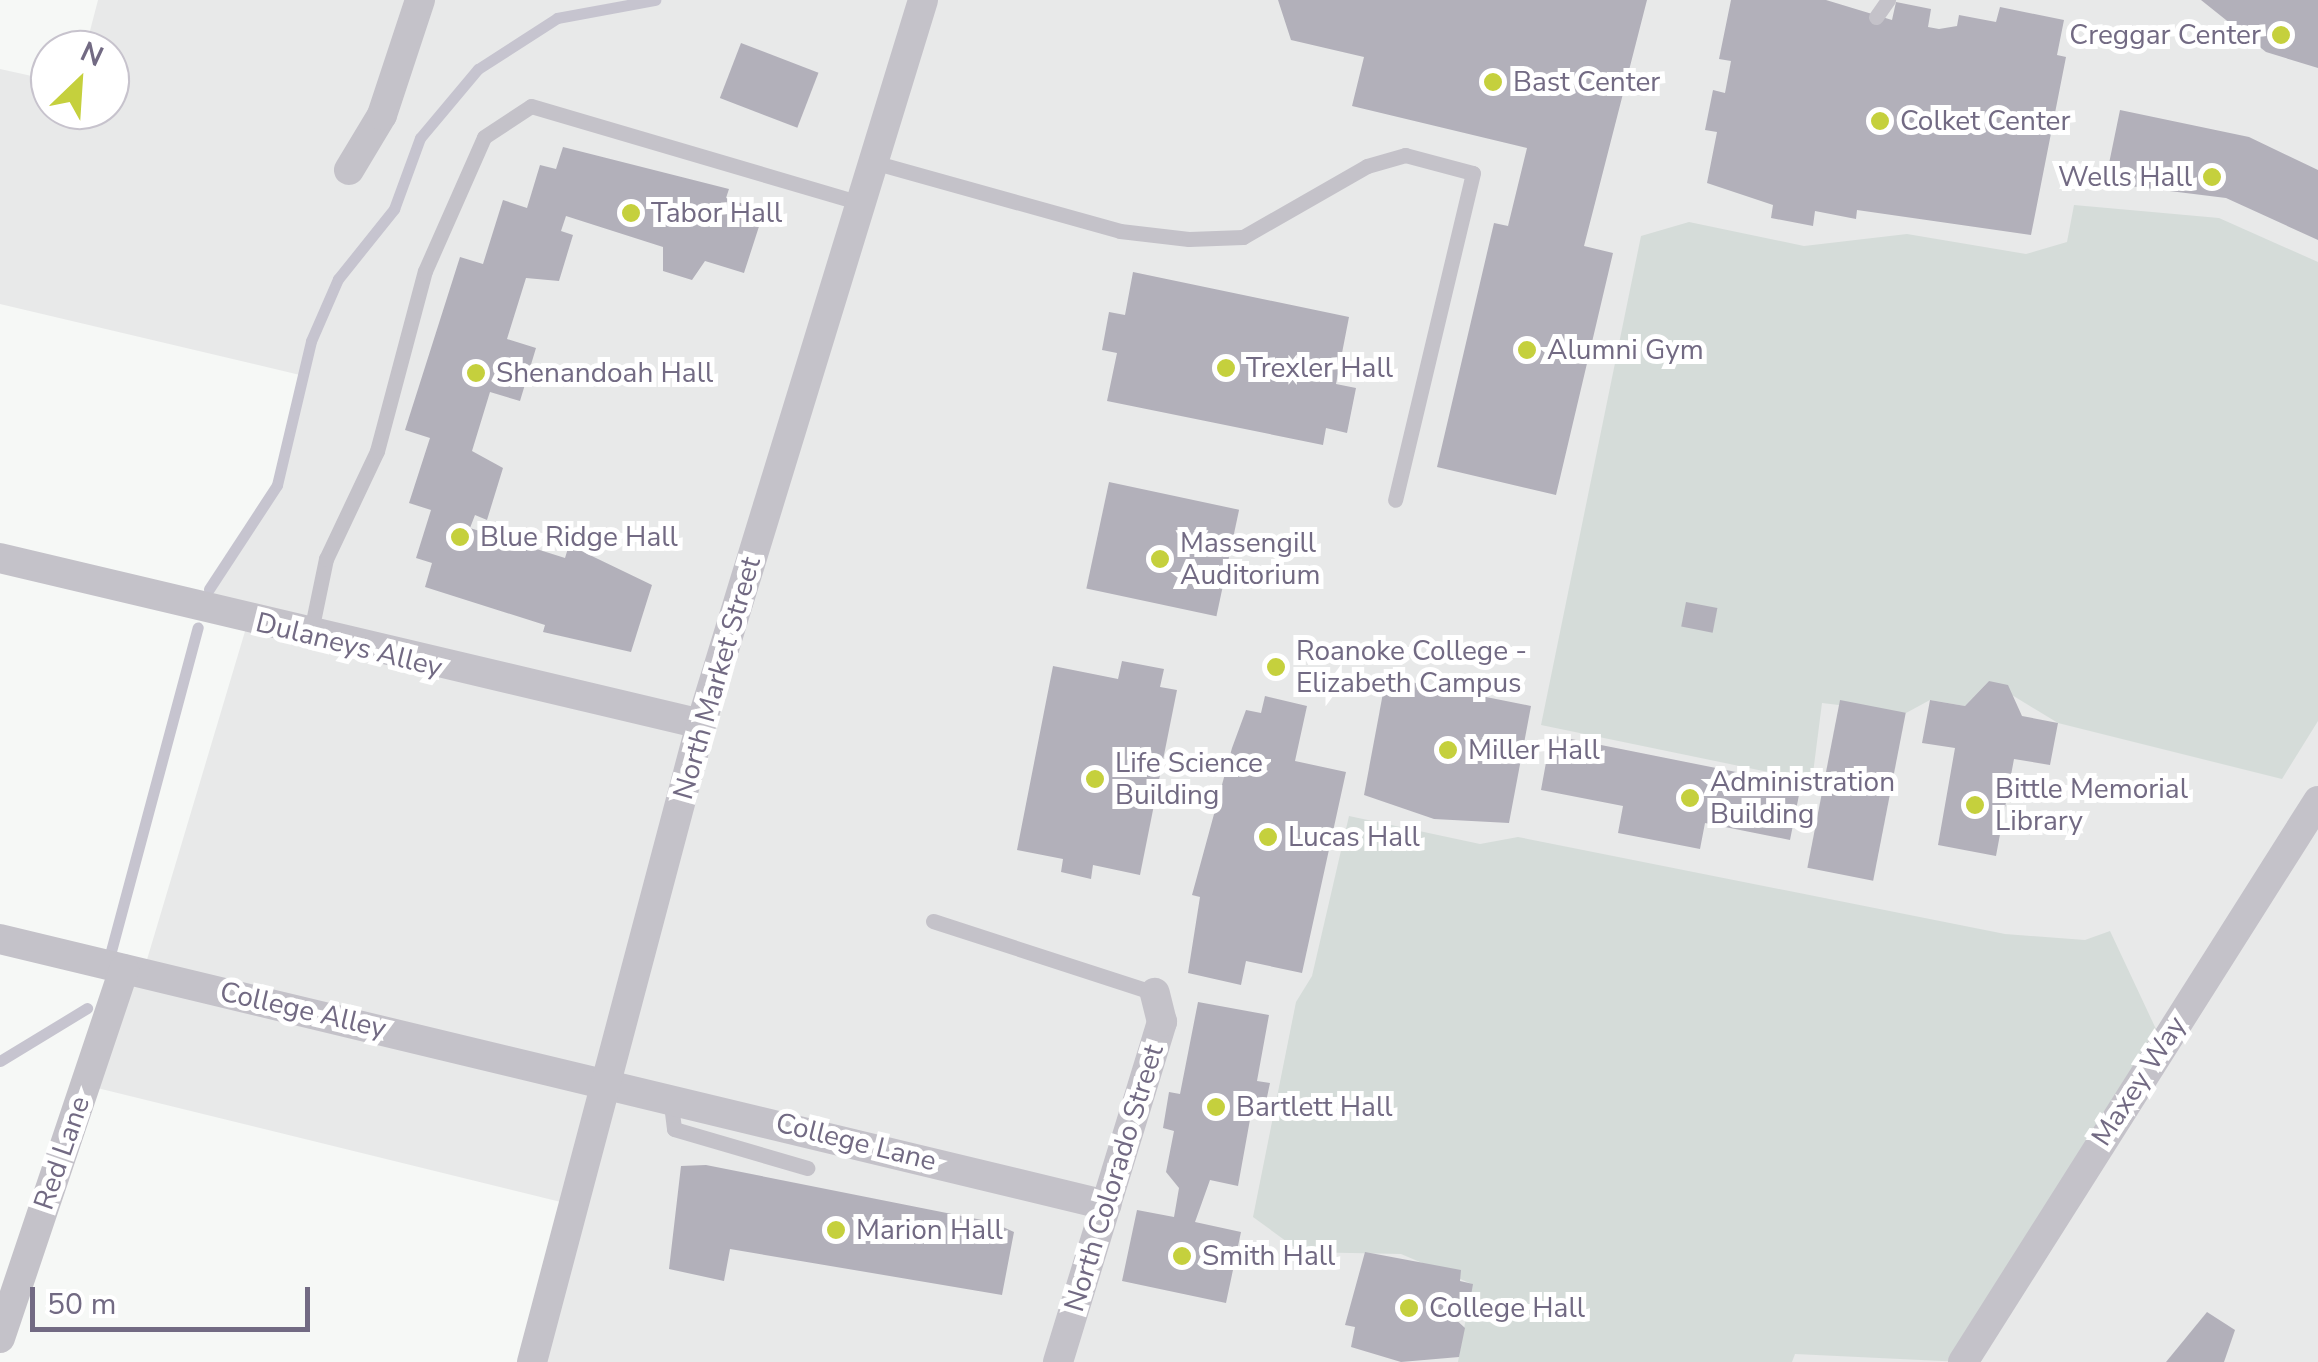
<!DOCTYPE html>
<html>
<head>
<meta charset="utf-8">
<style>
	body { margin:0 }
	#map { position:relative; width:2318px; height:1362px; overflow:hidden; background:#f6f8f6; font-family:"Nunito Sans",sans-serif }
	div>[style] { position:absolute }
	.built>* { inset:0; background:#e8e9e9 }
	.green>* { inset:0; background:#d5dcd9 }
	.stream>* { height:11px; margin:-5.5px; padding:0 5.5px; transform-origin:5.5px; border-radius:5.5px; background:#c6c4cf }
	.building>* { inset:0; background:#b2b0ba; transform-origin:0 0 }
	.service>* { height:15px; margin:-7.5px; padding:0 7.5px; transform-origin:7.5px; border-radius:7.5px; background:#c4c2c9 }
	.minor>* { height:30px; margin:-15px; padding:0 15px; transform-origin:15px; border-radius:15px; background:#c4c2c9 }
	.dots>* { width:28px; height:28px; translate:-50% -50%; box-sizing:border-box; border:5px solid #fff; border-radius:50% }
	span { translate:-50% -50%; white-space:nowrap; text-align:center; line-height:1.15; -webkit-text-stroke:10px #fff; paint-order:stroke }
	.poi-label { font-size:28px; color:#726a83 }
	.right { translate:-100% -50%; text-align:right }
	.left { translate:0 -50%; text-align:left }
	.street-label { font-size:28px; color:#726a83 }
	.north { position:absolute; left:30px; top:30px; width:100px; height:100px; box-sizing:border-box; background:#fff; border:2px solid #c7c3cd; border-radius:50%; rotate:25deg; font-size:28px; font-weight:700; line-height:40px; text-align:center; color:#726a83 }
	.north::after { content:''; display:block; margin:auto; width:35px; height:45px; background:#c5d03d; clip-path:polygon(50% 0,100% 100%,50% 72%,0 100%) }
	.scale { position:absolute; left:30px; top:1287px; width:280px; height:45px; box-sizing:border-box; border:5px solid #726a83; border-top:0; padding-left:12px; font-size:30px; line-height:35px; white-space:nowrap; color:#726a83; -webkit-text-stroke:8px #fff; paint-order:stroke }
</style>
</head>
<body>
<div id="map">
	<div class="built">
		<i style="clip-path:polygon(98px 0,2318px 0,2318px 1362px,532px 1362px,573px 1205px,85px 1085px,124px 969px,143px 973px,246px 628px,199px 608px,277px 485px,300px 375px,0 304px,0 69px,50px 80px,50px 110px,110px 110px,110px 50px,85px 50px)"></i>
	</div>
	<div class="green">
		<i style="clip-path:polygon(2074px 205px,2219px 218px,2318px 262px,2318px 721px,2282px 779px,2058px 723px,1989px 681px,1965px 706px,1930px 700px,1906px 713px,1822px 703px,1812px 781px,1541px 725px,1641px 236px,1689px 222px,1804px 246px,1907px 234px,2026px 254px,2067px 242px)"></i>
		<i style="clip-path:polygon(1349px 816px,1480px 844px,1518px 837px,2005px 934px,2085px 940px,2110px 931px,2163px 1044px,1963px 1362px,1795px 1354px,1792px 1362px,1458px 1362px,1472px 1284px,1401px 1254px,1301px 1252px,1253px 1217px,1296px 1002px,1312px 976px)"></i>
	</div>
	<div class="stream">
		<i style="left:209px;top:589px;width:124px;rotate:-56.8deg"></i>
		<i style="left:277px;top:485px;width:148px;rotate:-76.7deg"></i>
		<i style="left:311px;top:341px;width:68px;rotate:-66.5deg"></i>
		<i style="left:338px;top:279px;width:90px;rotate:-51.3deg"></i>
		<i style="left:394px;top:209px;width:76px;rotate:-69.9deg"></i>
		<i style="left:420px;top:138px;width:90px;rotate:-50deg"></i>
		<i style="left:478px;top:69px;width:94px;rotate:-32.8deg"></i>
		<i style="left:557px;top:18px;width:100px;rotate:-10.4deg"></i>
		<i style="left:111px;top:951px;width:335px;rotate:-75deg"></i>
		<i style="left:0;top:1061px;width:102px;rotate:-31.3deg"></i>
	</div>
	<div class="building">
		<i style="clip-path:polygon(1278px 0,1647px 0,1584px 246px,1613px 253px,1556px 495px,1437px 467px,1494px 223px,1508px 226px,1527px 148px,1352px 106px,1364px 57px,1291px 40px)"></i>
		<i style="clip-path:polygon(1731px 0,1826px 0,1892px 20px,1896px 2px,1931px 9px,1928px 27px,1939px 29px,1957px 26px,1959px 15px,1996px 22px,2000px 7px,2064px 20px,2057px 55px,2066px 57px,2031px 235px,1857px 210px,1856px 219px,1815px 211px,1813px 226px,1771px 218px,1773px 205px,1707px 183px,1717px 132px,1705px 130px,1713px 90px,1725px 93px,1731px 61px,1719px 59px)"></i>
		<i style="clip-path:polygon(2201px 0,2318px 0,2318px 68px,2266px 52px)"></i>
		<i style="left:741px;top:43px;width:83px;height:59px;rotate:21deg"></i>
		<i style="clip-path:polygon(2120px 110px,2249px 137px,2318px 170px,2318px 240px,2226px 198px,2105px 183px)"></i>
		<i style="clip-path:polygon(563px 147px,729px 189px,726px 198px,764px 211px,744px 273px,705px 261px,692px 280px,663px 271px,663px 247px,566px 216px,561px 231px,573px 235px,559px 281px,526px 278px,507px 339px,536px 348px,520px 401px,490px 392px,472px 451px,503px 468px,487px 520px,475px 515px,470px 528px,565px 558px,569px 545px,652px 585px,631px 652px,543px 632px,545px 625px,425px 587px,432px 563px,416px 558px,431px 510px,409px 503px,430px 438px,405px 430px,460px 257px,483px 264px,503px 200px,527px 208px,540px 165px,556px 169px)"></i>
		<i style="clip-path:polygon(1133px 272px,1349px 317px,1336px 384px,1356px 388px,1347px 433px,1326px 428px,1323px 445px,1107px 401px,1117px 353px,1102px 350px,1109px 312px,1125px 315px)"></i>
		<i style="left:1109px;top:482px;width:133px;height:109px;rotate:12deg"></i>
		<i style="left:1686px;top:602px;width:32px;height:25px;rotate:11deg"></i>
		<i style="clip-path:polygon(1122px 661px,1164px 669px,1160px 687px,1177px 690px,1140px 875px,1093px 865px,1091px 879px,1061px 872px,1063px 859px,1017px 850px,1053px 666px,1118px 679px)"></i>
		<i style="clip-path:polygon(1386px 677px,1531px 706px,1509px 823px,1434px 819px,1364px 795px)"></i>
		<i style="clip-path:polygon(1989px 681px,2008px 685px,2022px 716px,2058px 723px,2050px 765px,2014px 759px,1996px 856px,1938px 845px,1955px 748px,1922px 743px,1930px 700px,1965px 706px)"></i>
		<i style="clip-path:polygon(1265px 696px,1307px 706px,1295px 761px,1346px 772px,1302px 973px,1246px 961px,1241px 985px,1188px 973px,1200px 897px,1192px 895px,1232px 748px,1246px 710px,1261px 713px)"></i>
		<i style="left:1840px;top:700px;width:67px;height:171px;rotate:11deg"></i>
		<i style="clip-path:polygon(1551px 735px,1801px 785px,1790px 840px,1705px 823px,1700px 849px,1618px 833px,1623px 806px,1541px 790px)"></i>
		<i style="clip-path:polygon(1198px 1002px,1269px 1015px,1257px 1081px,1270px 1083px,1263px 1116px,1251px 1114px,1238px 1186px,1210px 1180px,1195px 1222px,1241px 1232px,1226px 1303px,1122px 1281px,1137px 1210px,1174px 1217px,1179px 1188px,1166px 1172px,1174px 1131px,1163px 1128px,1169px 1092px,1180px 1094px)"></i>
		<i style="clip-path:polygon(706px 1165px,992px 1222px,1014px 1232px,1002px 1295px,730px 1249px,724px 1281px,669px 1269px,681px 1166px)"></i>
		<i style="clip-path:polygon(1365px 1252px,1461px 1270px,1460px 1281px,1473px 1284px,1468px 1313px,1453px 1317px,1465px 1328px,1459px 1357px,1401px 1362px,1351px 1347px,1355px 1327px,1345px 1325px)"></i>
		<i style="clip-path:polygon(2207px 1312px,2235px 1330px,2224px 1362px,2166px 1362px)"></i>
	</div>
	<div class="service">
		<i style="left:1876px;top:17px;width:21px;rotate:-55deg"></i>
		<i style="left:873px;top:162px;width:256px;rotate:15.6deg"></i>
		<i style="left:1120px;top:231px;width:69px;rotate:6.6deg"></i>
		<i style="left:1189px;top:239px;width:54px;rotate:-2.1deg"></i>
		<i style="left:1243px;top:237px;width:143px;rotate:-29.8deg"></i>
		<i style="left:1367px;top:166px;width:40px;rotate:-16deg"></i>
		<i style="left:1405px;top:155px;width:70px;rotate:14.8deg"></i>
		<i style="left:1473px;top:173px;width:336px;rotate:103.4deg"></i>
		<i style="left:310px;top:636px;width:79px;rotate:-78.3deg"></i>
		<i style="left:326px;top:559px;width:119px;rotate:-64.7deg"></i>
		<i style="left:377px;top:451px;width:186px;rotate:-75.1deg"></i>
		<i style="left:425px;top:271px;width:146px;rotate:-66.2deg"></i>
		<i style="left:484px;top:137px;width:56px;rotate:-33.4deg"></i>
		<i style="left:531px;top:106px;width:344px;rotate:16.4deg"></i>
		<i style="left:933px;top:921px;width:233px;rotate:18deg"></i>
		<i style="left:670px;top:1096px;width:33px;rotate:83deg"></i>
		<i style="left:674px;top:1129px;width:139px;rotate:16.3deg"></i>
	</div>
	<div class="minor">
		<i style="left:349px;top:170px;width:64px;rotate:-59deg"></i>
		<i style="left:382px;top:115px;width:121px;rotate:-71.7deg"></i>
		<i style="left:0;top:558px;width:720px;rotate:13.32deg"></i>
		<i style="left:0;top:939px;width:1138px;rotate:13.52deg"></i>
		<i style="left:0;top:1338px;width:389px;rotate:-71.4deg"></i>
		<i style="left:532px;top:1362px;width:660px;rotate:-75.16deg"></i>
		<i style="left:701px;top:724px;width:757px;rotate:-72.95deg"></i>
		<i style="left:1058px;top:1362px;width:356px;rotate:-73deg"></i>
		<i style="left:1162px;top:1022px;width:30px;rotate:-104deg"></i>
		<i style="left:1963px;top:1362px;width:664px;rotate:-57.67deg"></i>
	</div>
	<div class="dots">
		<i style="left:2281px;top:35px;background:#c5d03d"></i>
		<i style="left:1493px;top:82px;background:#c5d03d"></i>
		<i style="left:1880px;top:121px;background:#c5d03d"></i>
		<i style="left:2212px;top:177px;background:#c5d03d"></i>
		<i style="left:631px;top:213px;background:#c5d03d"></i>
		<i style="left:1527px;top:350px;background:#c5d03d"></i>
		<i style="left:1226px;top:368px;background:#c5d03d"></i>
		<i style="left:476px;top:373px;background:#c5d03d"></i>
		<i style="left:460px;top:537px;background:#c5d03d"></i>
		<i style="left:1160px;top:559px;background:#c5d03d"></i>
		<i style="left:1276px;top:667px;background:#c5d03d"></i>
		<i style="left:1448px;top:750px;background:#c5d03d"></i>
		<i style="left:1095px;top:779px;background:#c5d03d"></i>
		<i style="left:1690px;top:798px;background:#c5d03d"></i>
		<i style="left:1975px;top:805px;background:#c5d03d"></i>
		<i style="left:1268px;top:837px;background:#c5d03d"></i>
		<i style="left:1216px;top:1107px;background:#c5d03d"></i>
		<i style="left:836px;top:1230px;background:#c5d03d"></i>
		<i style="left:1182px;top:1256px;background:#c5d03d"></i>
		<i style="left:1409px;top:1308px;background:#c5d03d"></i>
	</div>
	<div class="poi-label">
		<span class="right" style="left:2261px;top:35px">Creggar Center</span>
		<span class="left" style="left:1513px;top:82px">Bast Center</span>
		<span class="left" style="left:1900px;top:121px">Colket Center</span>
		<span class="right" style="left:2192px;top:177px">Wells Hall</span>
		<span class="left" style="left:651px;top:213px">Tabor Hall</span>
		<span class="left" style="left:1547px;top:350px">Alumni Gym</span>
		<span class="left" style="left:1246px;top:368px">Trexler Hall</span>
		<span class="left" style="left:496px;top:373px">Shenandoah Hall</span>
		<span class="left" style="left:480px;top:537px">Blue Ridge Hall</span>
		<span class="left" style="left:1180px;top:559px">Massengill<br>Auditorium</span>
		<span class="left" style="left:1296px;top:667px">Roanoke College -<br>Elizabeth Campus</span>
		<span class="left" style="left:1468px;top:750px">Miller Hall</span>
		<span class="left" style="left:1115px;top:779px">Life Science<br>Building</span>
		<span class="left" style="left:1710px;top:798px">Administration<br>Building</span>
		<span class="left" style="left:1995px;top:805px">Bittle Memorial<br>Library</span>
		<span class="left" style="left:1288px;top:837px">Lucas Hall</span>
		<span class="left" style="left:1236px;top:1107px">Bartlett Hall</span>
		<span class="left" style="left:856px;top:1230px">Marion Hall</span>
		<span class="left" style="left:1202px;top:1256px">Smith Hall</span>
		<span class="left" style="left:1429px;top:1308px">College Hall</span>
	</div>
	<div class="street-label">
		<span style="left:349px;top:645px;rotate:14deg">Dulaneys Alley</span>
		<span style="left:717px;top:678px;rotate:-74deg">North Market Street</span>
		<span style="left:303px;top:1010px;rotate:13deg">College Alley</span>
		<span style="left:2139px;top:1081px;rotate:-57deg">Maxey Way</span>
		<span style="left:856px;top:1142px;rotate:14deg">College Lane</span>
		<span style="left:62px;top:1153px;rotate:-71deg">Red Lane</span>
		<span style="left:1114px;top:1178px;rotate:-73deg">North Colorado Street</span>
	</div>
	<div class="north">N</div>
	<div class="scale">50 m</div>
</div>
</body>
</html>
